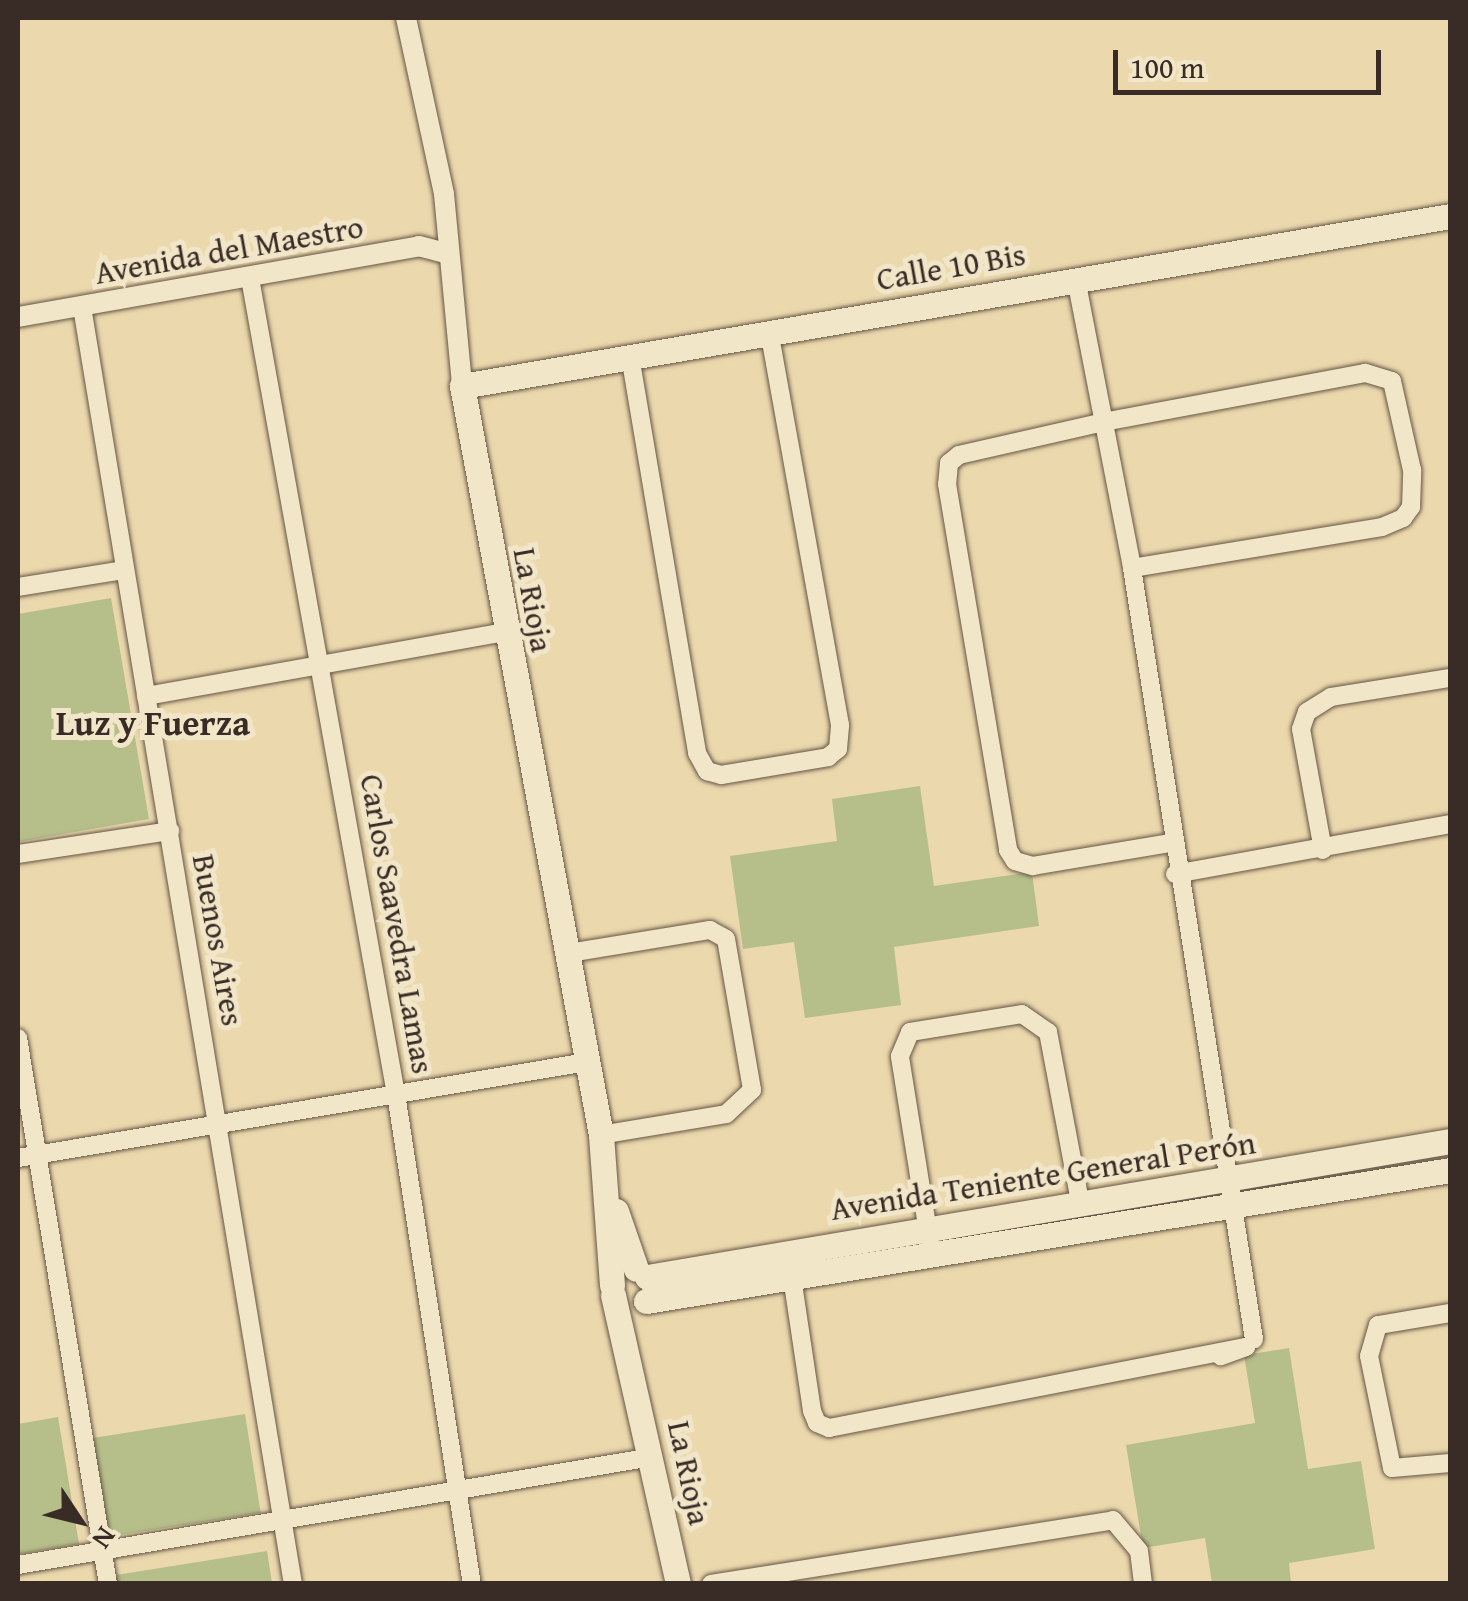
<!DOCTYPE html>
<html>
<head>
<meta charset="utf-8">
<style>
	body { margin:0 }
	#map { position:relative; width:1468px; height:1601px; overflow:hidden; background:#ebd8ac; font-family:"Gentium Book Plus",serif }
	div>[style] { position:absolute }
	.green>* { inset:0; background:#b6bf8a; transform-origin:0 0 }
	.roads { filter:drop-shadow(0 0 2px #665647) drop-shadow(0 0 2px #665647) }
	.minor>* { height:18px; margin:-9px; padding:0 9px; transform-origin:9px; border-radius:9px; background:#f2e6c9 }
	.tertiary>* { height:20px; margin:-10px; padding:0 10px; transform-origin:10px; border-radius:10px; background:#f2e6c9 }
	.secondary>* { height:25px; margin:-12.5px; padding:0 12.5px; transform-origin:12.5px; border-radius:12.5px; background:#f2e6c9 }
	span { translate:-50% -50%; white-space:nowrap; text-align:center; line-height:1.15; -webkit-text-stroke:10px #f2e6c9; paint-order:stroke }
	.street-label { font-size:32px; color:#392b25 }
	.neighbourhood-label { font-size:35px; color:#392b25; font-weight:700 }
	.frame { position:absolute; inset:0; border:20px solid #392b25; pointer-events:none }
	.north { position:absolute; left:30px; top:1471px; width:100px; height:100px; -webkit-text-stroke:8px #f2e6c9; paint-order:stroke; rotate:125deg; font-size:28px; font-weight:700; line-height:40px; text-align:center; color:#392b25 }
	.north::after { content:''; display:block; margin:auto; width:35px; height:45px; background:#392b25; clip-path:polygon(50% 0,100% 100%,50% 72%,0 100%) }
	.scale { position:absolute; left:1113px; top:50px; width:268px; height:45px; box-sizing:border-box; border:5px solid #392b25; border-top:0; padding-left:12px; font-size:30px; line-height:35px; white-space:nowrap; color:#392b25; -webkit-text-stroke:8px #f2e6c9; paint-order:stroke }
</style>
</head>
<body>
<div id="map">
	<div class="green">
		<i style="clip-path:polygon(111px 598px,149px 819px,18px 842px,18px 614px)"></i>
		<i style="clip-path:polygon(920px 786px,934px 886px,1032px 872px,1039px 926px,894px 947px,901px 1005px,805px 1018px,794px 942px,743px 949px,730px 856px,837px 841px,832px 799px)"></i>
		<i style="clip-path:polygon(1289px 1348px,1308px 1469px,1361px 1461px,1375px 1549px,1289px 1563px,1291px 1583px,1212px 1583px,1205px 1538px,1143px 1548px,1126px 1445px,1255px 1423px,1244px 1355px)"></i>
		<i style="left:245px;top:1414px;width:100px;height:154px;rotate:81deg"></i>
		<i style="clip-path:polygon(58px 1417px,79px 1544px,18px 1554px,18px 1424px)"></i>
		<i style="clip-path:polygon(267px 1551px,272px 1583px,117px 1583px,116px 1575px)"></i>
	</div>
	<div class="roads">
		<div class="minor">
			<i style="left:250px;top:278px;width:829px;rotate:79.86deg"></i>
			<i style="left:396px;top:1094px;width:496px;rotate:81.2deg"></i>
			<i style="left:1076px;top:279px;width:294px;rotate:79deg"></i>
			<i style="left:1132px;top:568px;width:781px;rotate:81.01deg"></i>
			<i style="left:82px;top:307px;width:1294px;rotate:80.62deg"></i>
			<i style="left:630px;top:356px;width:403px;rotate:80.4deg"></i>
			<i style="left:697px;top:753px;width:21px;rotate:61deg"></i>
			<i style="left:707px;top:771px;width:15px;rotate:16deg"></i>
			<i style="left:721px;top:775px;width:109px;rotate:-9.5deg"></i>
			<i style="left:828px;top:757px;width:13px;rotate:-39deg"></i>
			<i style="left:838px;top:749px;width:24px;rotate:-85deg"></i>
			<i style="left:840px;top:725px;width:399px;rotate:-100.2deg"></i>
			<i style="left:1132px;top:568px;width:253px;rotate:-9.3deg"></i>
			<i style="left:1382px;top:527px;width:23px;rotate:-23deg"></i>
			<i style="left:1403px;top:518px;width:14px;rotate:-54deg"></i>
			<i style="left:1411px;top:507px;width:37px;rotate:-88deg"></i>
			<i style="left:1412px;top:470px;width:91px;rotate:-102.7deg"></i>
			<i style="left:1392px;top:381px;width:28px;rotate:-163deg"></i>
			<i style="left:1365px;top:373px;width:266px;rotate:169.4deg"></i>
			<i style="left:1104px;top:422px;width:149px;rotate:167.2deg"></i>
			<i style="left:959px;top:455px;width:13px;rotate:141deg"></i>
			<i style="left:949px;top:463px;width:21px;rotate:95deg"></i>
			<i style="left:947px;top:484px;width:371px;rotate:80.5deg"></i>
			<i style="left:1008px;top:850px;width:13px;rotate:58deg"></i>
			<i style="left:1015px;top:861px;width:19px;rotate:16deg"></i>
			<i style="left:1033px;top:866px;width:140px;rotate:-9.5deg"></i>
			<i style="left:18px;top:587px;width:107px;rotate:-9.1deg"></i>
			<i style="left:146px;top:696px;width:365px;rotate:-10.1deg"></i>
			<i style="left:1323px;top:850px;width:123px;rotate:-100.3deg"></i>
			<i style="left:1301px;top:729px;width:18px;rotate:-71deg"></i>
			<i style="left:1307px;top:712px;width:28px;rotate:-32deg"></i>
			<i style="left:1331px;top:697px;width:121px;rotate:-9.1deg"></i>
			<i style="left:18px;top:854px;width:154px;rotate:-8.6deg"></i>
			<i style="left:1175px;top:874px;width:280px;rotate:-10.3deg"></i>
			<i style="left:569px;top:953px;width:143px;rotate:-9.3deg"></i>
			<i style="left:710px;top:930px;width:18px;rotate:29deg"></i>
			<i style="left:726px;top:939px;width:153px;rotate:80.2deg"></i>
			<i style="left:752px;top:1090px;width:35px;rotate:137deg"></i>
			<i style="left:726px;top:1114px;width:127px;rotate:170.5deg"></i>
			<i style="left:18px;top:1038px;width:553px;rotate:80.64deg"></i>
			<i style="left:18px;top:1158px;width:577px;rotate:-9.58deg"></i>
			<i style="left:929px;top:1238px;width:184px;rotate:-99.1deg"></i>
			<i style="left:900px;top:1056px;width:26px;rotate:-67deg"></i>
			<i style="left:910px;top:1032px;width:113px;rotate:-9.1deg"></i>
			<i style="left:1022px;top:1014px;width:32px;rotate:35deg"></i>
			<i style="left:1048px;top:1032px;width:172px;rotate:79.3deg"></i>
			<i style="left:792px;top:1277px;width:135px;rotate:81.5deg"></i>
			<i style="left:812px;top:1411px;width:13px;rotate:67deg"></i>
			<i style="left:817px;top:1423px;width:13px;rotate:23deg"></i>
			<i style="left:829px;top:1428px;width:425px;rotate:-11deg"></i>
			<i style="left:1246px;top:1347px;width:27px;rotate:160deg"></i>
			<i style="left:1450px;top:1313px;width:73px;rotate:170.5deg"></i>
			<i style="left:1378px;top:1325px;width:32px;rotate:106deg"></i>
			<i style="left:1369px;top:1356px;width:114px;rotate:78.4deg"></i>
			<i style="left:1392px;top:1468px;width:58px;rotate:-4.9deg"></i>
			<i style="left:18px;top:1565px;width:643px;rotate:-9.67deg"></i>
			<i style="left:711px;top:1584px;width:407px;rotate:-9deg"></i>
			<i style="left:1113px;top:1520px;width:40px;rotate:50deg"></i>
			<i style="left:1139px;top:1551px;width:33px;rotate:83deg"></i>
		</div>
		<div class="tertiary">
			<i style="left:406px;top:18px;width:180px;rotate:77.8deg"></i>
			<i style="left:444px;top:194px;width:193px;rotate:84.6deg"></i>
			<i style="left:18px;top:317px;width:407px;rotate:-10deg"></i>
			<i style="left:419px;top:246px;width:31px;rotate:15deg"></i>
		</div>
		<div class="secondary">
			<i style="left:616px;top:1211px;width:61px;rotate:71deg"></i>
			<i style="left:647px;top:1277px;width:814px;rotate:-9.61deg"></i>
			<i style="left:612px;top:1285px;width:150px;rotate:-94.2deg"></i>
			<i style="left:601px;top:1135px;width:762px;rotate:-100.51deg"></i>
			<i style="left:462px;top:386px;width:1003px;rotate:-9.76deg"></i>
			<i style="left:613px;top:1295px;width:296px;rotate:77.3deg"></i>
			<i style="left:646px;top:1301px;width:815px;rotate:-9.25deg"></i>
		</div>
	</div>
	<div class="street-label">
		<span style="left:229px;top:250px;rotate:-10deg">Avenida del Maestro</span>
		<span style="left:951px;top:267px;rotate:-10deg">Calle 10 Bis</span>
		<span style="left:533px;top:600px;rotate:80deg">La Rioja</span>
		<span style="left:397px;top:924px;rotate:80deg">Carlos Saavedra Lamas</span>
		<span style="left:218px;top:940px;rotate:80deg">Buenos Aires</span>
		<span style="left:1043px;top:1176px;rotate:-9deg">Avenida Teniente General Perón</span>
		<span style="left:689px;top:1473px;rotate:78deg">La Rioja</span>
	</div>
	<div class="neighbourhood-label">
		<span style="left:153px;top:723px">Luz y Fuerza</span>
	</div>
	<div class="frame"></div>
	<div class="north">N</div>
	<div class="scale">100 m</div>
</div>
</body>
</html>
